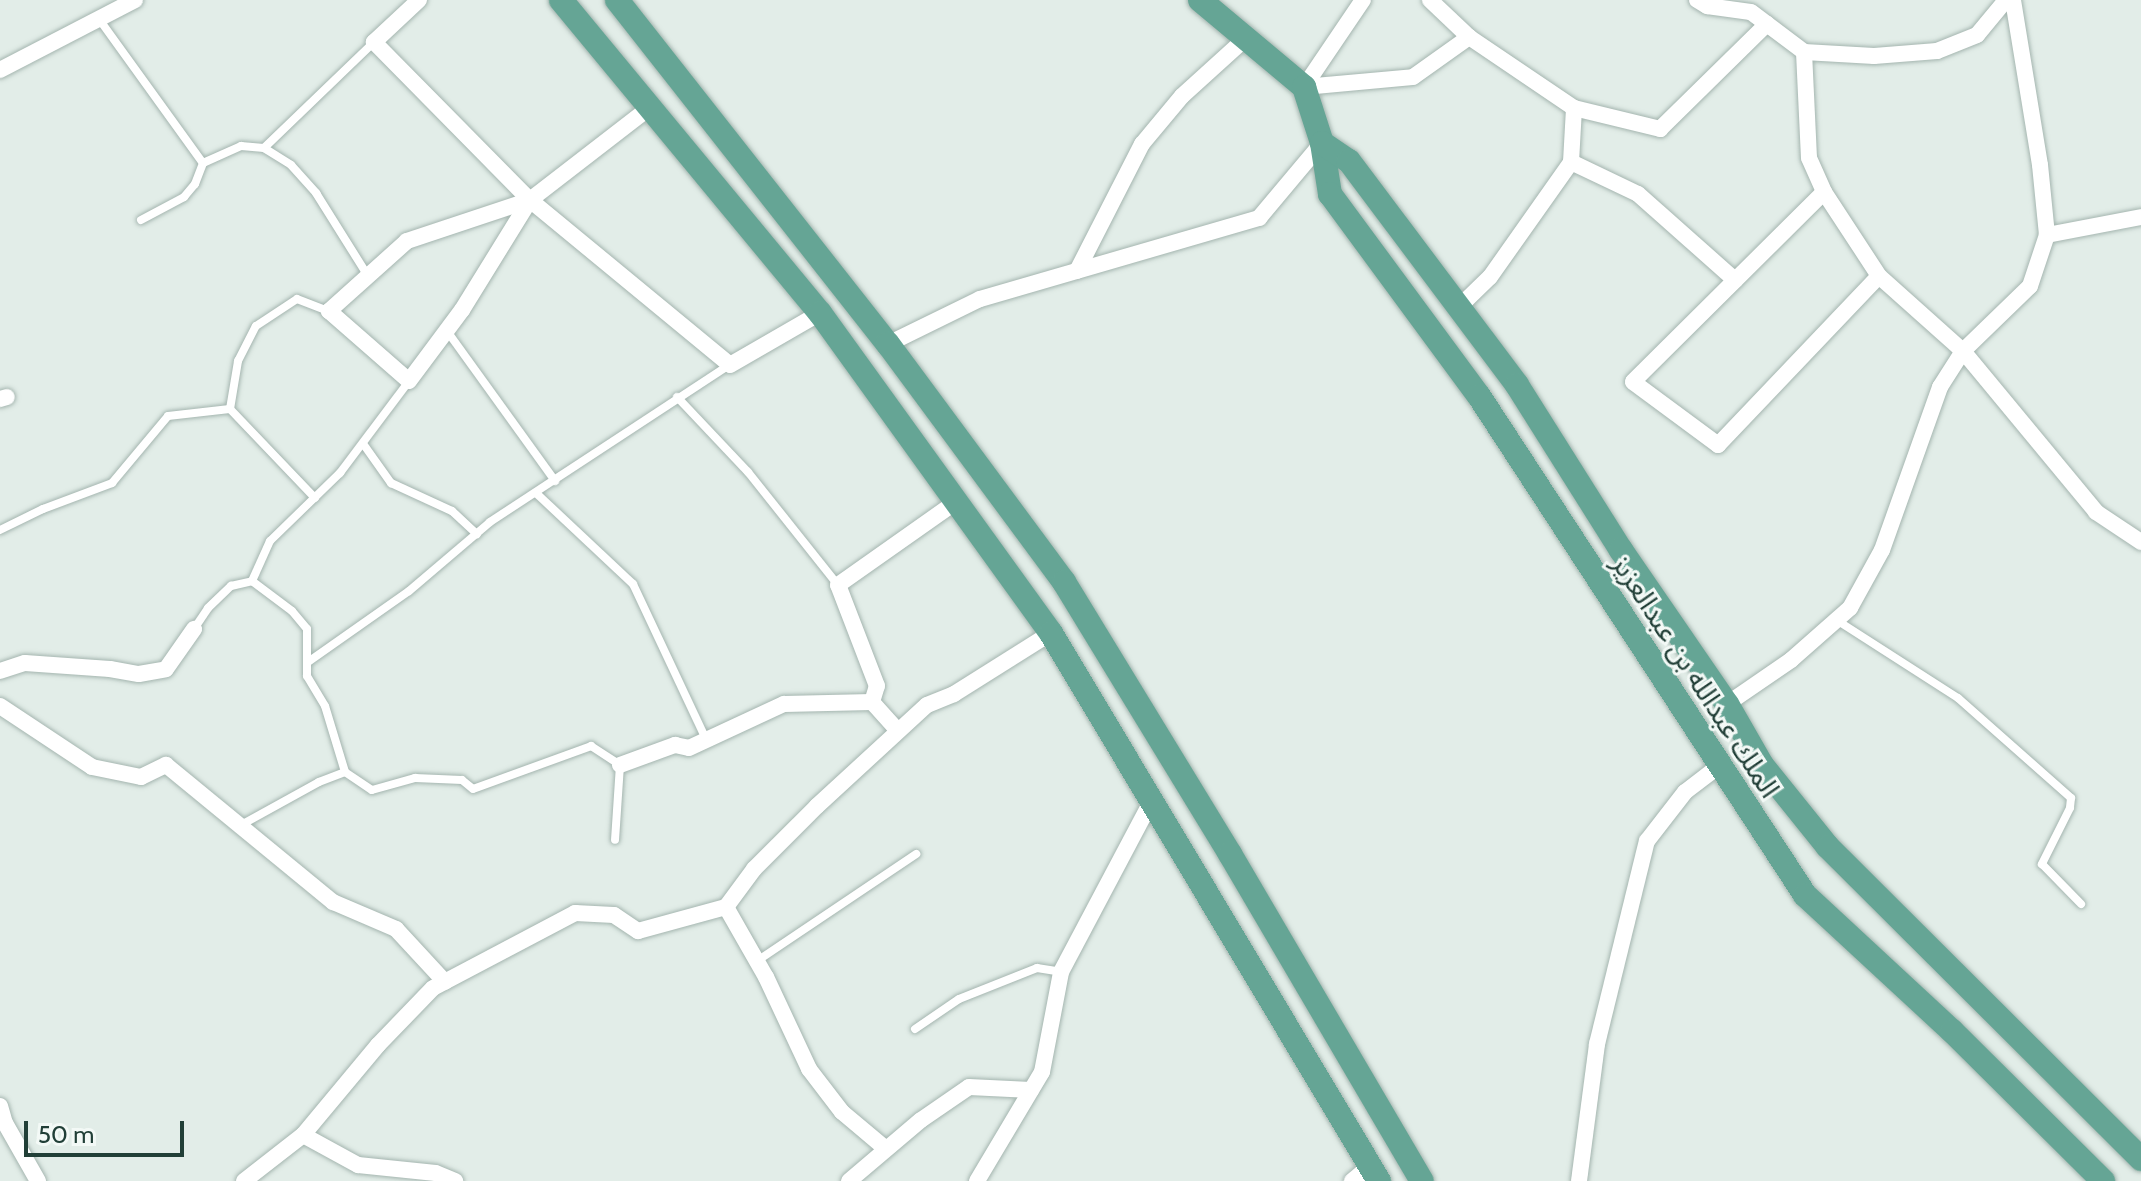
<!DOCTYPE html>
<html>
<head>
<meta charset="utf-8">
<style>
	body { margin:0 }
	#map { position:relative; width:2141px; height:1181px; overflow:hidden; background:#e2ede8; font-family:Cabin,"Noto Sans Arabic",sans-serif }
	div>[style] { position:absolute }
	.roads { filter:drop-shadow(0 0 2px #a4b5af) drop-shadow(0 0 2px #a4b5af) }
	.lane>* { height:8px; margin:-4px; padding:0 4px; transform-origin:4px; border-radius:4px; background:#fff }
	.street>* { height:16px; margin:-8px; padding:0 8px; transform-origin:8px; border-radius:8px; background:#fff }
	.primary>* { height:24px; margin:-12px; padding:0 12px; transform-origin:12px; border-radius:12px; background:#65a595 }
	span { translate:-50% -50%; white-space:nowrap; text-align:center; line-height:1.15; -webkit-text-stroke:6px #f3f9f6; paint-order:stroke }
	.street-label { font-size:28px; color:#213f37 }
	.scale { position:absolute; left:24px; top:1121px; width:160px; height:36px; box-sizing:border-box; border:4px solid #213f37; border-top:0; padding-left:10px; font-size:24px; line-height:28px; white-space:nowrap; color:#213f37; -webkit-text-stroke:6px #f3f9f6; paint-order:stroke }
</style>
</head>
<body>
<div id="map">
	<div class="roads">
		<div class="lane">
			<i style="left:99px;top:19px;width:178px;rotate:54.2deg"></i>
			<i style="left:203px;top:163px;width:42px;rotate:-24.1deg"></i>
			<i style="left:241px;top:146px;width:23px;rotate:5deg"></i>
			<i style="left:264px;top:148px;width:32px;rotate:32deg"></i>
			<i style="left:291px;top:165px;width:38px;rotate:48deg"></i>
			<i style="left:316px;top:193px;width:98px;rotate:57.9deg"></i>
			<i style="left:264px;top:148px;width:153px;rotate:-43.9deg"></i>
			<i style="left:141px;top:220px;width:49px;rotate:-28.1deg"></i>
			<i style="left:184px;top:197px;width:17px;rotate:-50deg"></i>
			<i style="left:195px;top:184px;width:22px;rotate:-69deg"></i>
			<i style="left:447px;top:331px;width:185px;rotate:54.2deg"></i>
			<i style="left:677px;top:397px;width:103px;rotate:46.6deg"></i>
			<i style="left:748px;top:472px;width:144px;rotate:51.5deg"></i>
			<i style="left:230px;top:409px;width:123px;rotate:46.3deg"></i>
			<i style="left:364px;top:445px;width:47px;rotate:54.6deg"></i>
			<i style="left:391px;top:483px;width:67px;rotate:24.7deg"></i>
			<i style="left:452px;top:511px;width:34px;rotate:43deg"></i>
			<i style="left:536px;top:493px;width:133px;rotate:43.2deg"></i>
			<i style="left:633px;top:584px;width:171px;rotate:64.8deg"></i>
			<i style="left:0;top:530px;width:48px;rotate:-26deg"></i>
			<i style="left:43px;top:509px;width:74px;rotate:-20.6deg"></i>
			<i style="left:112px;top:483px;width:87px;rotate:-50.1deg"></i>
			<i style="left:168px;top:416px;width:62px;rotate:-6.4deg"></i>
			<i style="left:230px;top:409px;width:49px;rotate:-80.5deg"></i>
			<i style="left:238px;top:361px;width:39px;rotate:-63deg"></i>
			<i style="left:256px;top:326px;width:49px;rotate:-33.4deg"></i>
			<i style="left:297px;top:299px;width:34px;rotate:21deg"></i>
			<i style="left:252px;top:581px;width:44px;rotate:-65.8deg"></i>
			<i style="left:270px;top:541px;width:98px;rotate:-44.2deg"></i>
			<i style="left:340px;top:473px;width:115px;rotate:-53.1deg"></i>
			<i style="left:1838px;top:621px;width:143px;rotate:32.7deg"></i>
			<i style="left:1958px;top:698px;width:151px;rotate:41.5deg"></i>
			<i style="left:2071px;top:798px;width:10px;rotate:96deg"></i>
			<i style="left:2070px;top:808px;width:63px;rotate:116.6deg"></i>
			<i style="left:2042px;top:864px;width:56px;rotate:45.7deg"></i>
			<i style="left:194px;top:629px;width:25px;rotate:-56deg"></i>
			<i style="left:208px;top:608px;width:32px;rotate:-44deg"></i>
			<i style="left:231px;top:586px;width:22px;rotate:-13deg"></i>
			<i style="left:252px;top:581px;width:50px;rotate:36.9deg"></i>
			<i style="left:292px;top:611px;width:23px;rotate:50deg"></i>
			<i style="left:307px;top:629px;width:47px;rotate:90deg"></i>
			<i style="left:307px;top:676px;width:35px;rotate:59deg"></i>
			<i style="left:325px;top:706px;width:69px;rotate:73.1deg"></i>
			<i style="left:345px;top:772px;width:28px;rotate:159deg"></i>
			<i style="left:319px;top:782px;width:89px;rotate:151.1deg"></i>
			<i style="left:308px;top:662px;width:123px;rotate:-35.1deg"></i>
			<i style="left:409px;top:591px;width:106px;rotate:-40.4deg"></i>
			<i style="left:490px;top:522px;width:286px;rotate:-33.3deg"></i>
			<i style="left:345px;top:772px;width:32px;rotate:34deg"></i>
			<i style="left:372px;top:790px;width:45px;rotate:-15.6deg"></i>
			<i style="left:415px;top:778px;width:47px;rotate:2.4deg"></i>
			<i style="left:462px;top:780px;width:14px;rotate:39deg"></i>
			<i style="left:473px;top:789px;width:126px;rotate:-20deg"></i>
			<i style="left:591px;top:746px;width:35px;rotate:33deg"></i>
			<i style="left:620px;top:765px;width:75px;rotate:93.8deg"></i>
			<i style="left:757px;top:961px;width:192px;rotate:-33.9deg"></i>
			<i style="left:915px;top:1029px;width:53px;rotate:-34.3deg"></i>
			<i style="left:959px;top:999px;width:84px;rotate:-21.7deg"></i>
			<i style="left:1037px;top:968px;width:24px;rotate:9deg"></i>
		</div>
		<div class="street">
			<i style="left:419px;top:0;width:62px;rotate:137deg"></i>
			<i style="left:374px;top:42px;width:222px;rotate:45.4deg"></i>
			<i style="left:1430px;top:0;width:54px;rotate:43.5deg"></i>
			<i style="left:1697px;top:0;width:12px;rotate:31deg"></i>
			<i style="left:1707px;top:6px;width:44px;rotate:7.8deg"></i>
			<i style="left:1751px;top:12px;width:66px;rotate:37deg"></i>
			<i style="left:2006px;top:0;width:45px;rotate:129.6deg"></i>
			<i style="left:1977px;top:35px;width:43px;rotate:158.2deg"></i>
			<i style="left:1937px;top:51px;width:63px;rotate:175.5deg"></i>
			<i style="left:1874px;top:56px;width:70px;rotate:-176.7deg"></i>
			<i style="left:1804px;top:52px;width:106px;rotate:87.3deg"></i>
			<i style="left:1809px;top:158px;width:37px;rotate:66deg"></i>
			<i style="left:1824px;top:192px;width:100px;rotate:56.8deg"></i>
			<i style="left:1879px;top:276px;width:113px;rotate:41.8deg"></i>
			<i style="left:1963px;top:351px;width:209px;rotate:50.4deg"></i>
			<i style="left:2096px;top:512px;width:54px;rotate:33.7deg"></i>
			<i style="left:0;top:70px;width:152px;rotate:-27.4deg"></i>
			<i style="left:1304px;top:87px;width:109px;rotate:-5.2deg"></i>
			<i style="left:1413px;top:77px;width:69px;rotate:-35.5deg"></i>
			<i style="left:1469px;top:37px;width:127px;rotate:34.1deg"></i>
			<i style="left:1574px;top:108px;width:89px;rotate:13.7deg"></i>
			<i style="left:1660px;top:129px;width:150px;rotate:-44.5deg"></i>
			<i style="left:1304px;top:87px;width:105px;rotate:-55.9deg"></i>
			<i style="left:649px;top:108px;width:150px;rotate:142.3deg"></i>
			<i style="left:530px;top:200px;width:130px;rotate:161.6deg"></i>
			<i style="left:407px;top:241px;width:105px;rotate:138.1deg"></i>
			<i style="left:329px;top:311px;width:106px;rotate:41.2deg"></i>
			<i style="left:409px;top:381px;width:89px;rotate:-53.3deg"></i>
			<i style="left:462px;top:310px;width:129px;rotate:-58.3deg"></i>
			<i style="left:530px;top:200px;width:259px;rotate:39.5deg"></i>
			<i style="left:730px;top:365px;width:104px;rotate:-30deg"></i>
			<i style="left:1571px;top:162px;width:54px;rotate:-86.8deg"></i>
			<i style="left:1824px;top:192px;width:269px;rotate:135.2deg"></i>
			<i style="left:1633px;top:382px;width:106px;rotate:36.5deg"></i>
			<i style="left:1718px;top:445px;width:233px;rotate:-46.4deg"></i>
			<i style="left:2047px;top:235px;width:96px;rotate:-10.8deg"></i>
			<i style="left:1077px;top:271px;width:143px;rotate:-62.9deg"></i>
			<i style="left:1142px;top:144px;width:62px;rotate:-50.2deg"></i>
			<i style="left:1182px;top:96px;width:86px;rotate:-42.2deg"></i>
			<i style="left:1459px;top:307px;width:43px;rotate:-44.1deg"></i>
			<i style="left:1490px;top:277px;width:141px;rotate:-54.8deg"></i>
			<i style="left:1571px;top:162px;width:74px;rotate:25.5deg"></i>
			<i style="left:1638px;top:194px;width:130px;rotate:41.6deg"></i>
			<i style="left:888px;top:344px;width:102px;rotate:-26.1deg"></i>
			<i style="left:980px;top:299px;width:291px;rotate:-16.2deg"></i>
			<i style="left:1259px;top:218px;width:98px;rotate:-50deg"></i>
			<i style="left:0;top:399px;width:7px;rotate:-16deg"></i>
			<i style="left:0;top:671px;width:26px;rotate:-18deg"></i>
			<i style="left:25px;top:663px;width:85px;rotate:4deg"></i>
			<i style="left:110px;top:669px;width:29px;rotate:10deg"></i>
			<i style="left:139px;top:674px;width:27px;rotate:-10deg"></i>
			<i style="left:166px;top:669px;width:49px;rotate:-55deg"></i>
			<i style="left:872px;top:702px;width:17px;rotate:-73deg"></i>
			<i style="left:877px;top:686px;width:108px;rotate:-111.1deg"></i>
			<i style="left:838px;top:585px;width:146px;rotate:-35.2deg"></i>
			<i style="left:1727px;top:704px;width:78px;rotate:-34.5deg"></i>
			<i style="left:1791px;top:660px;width:79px;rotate:-41.4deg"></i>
			<i style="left:1850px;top:608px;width:66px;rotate:-61.1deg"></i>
			<i style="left:1882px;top:550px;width:173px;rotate:-70.4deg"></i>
			<i style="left:1940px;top:387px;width:43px;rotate:-57.4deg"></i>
			<i style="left:1963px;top:351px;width:93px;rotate:-44.1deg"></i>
			<i style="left:2030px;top:286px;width:54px;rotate:-71.6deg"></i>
			<i style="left:2047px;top:235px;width:70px;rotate:-95.7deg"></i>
			<i style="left:2040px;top:165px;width:167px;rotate:-99.3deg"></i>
			<i style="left:0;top:706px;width:110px;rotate:33.5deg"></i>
			<i style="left:92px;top:767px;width:50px;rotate:11.5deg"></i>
			<i style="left:141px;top:777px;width:28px;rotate:-26deg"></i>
			<i style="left:166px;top:765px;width:216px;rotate:39.4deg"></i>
			<i style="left:333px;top:902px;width:69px;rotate:23.2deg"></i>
			<i style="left:396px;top:929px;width:72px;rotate:47.2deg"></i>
			<i style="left:620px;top:765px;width:59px;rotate:-20deg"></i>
			<i style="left:675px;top:745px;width:14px;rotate:12deg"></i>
			<i style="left:689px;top:748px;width:105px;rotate:-24.9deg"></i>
			<i style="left:784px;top:704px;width:88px;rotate:-1.3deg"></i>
			<i style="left:872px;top:702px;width:38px;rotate:48deg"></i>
			<i style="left:726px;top:907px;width:47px;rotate:-53.6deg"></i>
			<i style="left:754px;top:869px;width:89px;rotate:-45deg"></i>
			<i style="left:817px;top:806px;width:149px;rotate:-42.6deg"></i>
			<i style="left:927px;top:705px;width:29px;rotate:-22deg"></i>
			<i style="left:954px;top:694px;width:115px;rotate:-32.2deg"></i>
			<i style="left:0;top:1106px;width:18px;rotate:74deg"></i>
			<i style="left:5px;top:1123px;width:67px;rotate:60.4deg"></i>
			<i style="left:303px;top:1135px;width:117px;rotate:-50.2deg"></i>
			<i style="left:378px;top:1045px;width:79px;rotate:-46deg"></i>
			<i style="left:433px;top:988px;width:161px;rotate:-27.8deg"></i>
			<i style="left:575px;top:913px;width:39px;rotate:3deg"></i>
			<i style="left:614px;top:915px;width:29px;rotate:34deg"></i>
			<i style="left:638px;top:931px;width:91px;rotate:-15.3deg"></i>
			<i style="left:726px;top:907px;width:81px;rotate:60.3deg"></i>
			<i style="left:766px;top:977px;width:102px;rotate:64.9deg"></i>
			<i style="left:809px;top:1069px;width:54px;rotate:52.5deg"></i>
			<i style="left:842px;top:1112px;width:57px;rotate:40.1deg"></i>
			<i style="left:244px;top:1181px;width:75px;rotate:-37.9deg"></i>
			<i style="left:303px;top:1135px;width:63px;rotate:28.6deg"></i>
			<i style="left:358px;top:1165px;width:78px;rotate:5.9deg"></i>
			<i style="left:436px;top:1173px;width:21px;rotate:23deg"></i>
			<i style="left:849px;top:1181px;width:94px;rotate:-40.3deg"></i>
			<i style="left:921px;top:1120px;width:58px;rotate:-34.5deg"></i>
			<i style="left:969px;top:1087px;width:62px;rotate:2.8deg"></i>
			<i style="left:977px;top:1181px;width:127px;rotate:-59.2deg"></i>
			<i style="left:1042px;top:1072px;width:102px;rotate:-79.2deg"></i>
			<i style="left:1061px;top:972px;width:195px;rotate:-62.1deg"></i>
			<i style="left:1352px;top:1181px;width:23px;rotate:-40deg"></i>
			<i style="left:1579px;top:1181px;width:138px;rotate:-82.5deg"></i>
			<i style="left:1597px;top:1044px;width:209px;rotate:-76.2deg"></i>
			<i style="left:1647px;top:841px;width:62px;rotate:-52.2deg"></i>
			<i style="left:1685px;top:792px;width:43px;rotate:-37.4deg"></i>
		</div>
		<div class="primary">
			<i style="left:561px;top:0;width:406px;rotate:50.4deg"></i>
			<i style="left:820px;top:313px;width:395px;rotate:54.2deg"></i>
			<i style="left:1051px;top:633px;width:639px;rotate:59.1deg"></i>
			<i style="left:617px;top:0;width:438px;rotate:51.8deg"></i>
			<i style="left:888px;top:344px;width:296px;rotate:53.5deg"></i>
			<i style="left:1064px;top:582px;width:319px;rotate:58.6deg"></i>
			<i style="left:1230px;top:854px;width:379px;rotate:59.6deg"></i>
			<i style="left:1200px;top:0;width:136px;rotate:39.9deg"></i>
			<i style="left:1304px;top:87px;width:59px;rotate:72.2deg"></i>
			<i style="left:1322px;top:143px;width:52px;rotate:81.1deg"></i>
			<i style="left:1330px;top:194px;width:251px;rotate:53.6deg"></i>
			<i style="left:1479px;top:396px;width:596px;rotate:56.84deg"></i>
			<i style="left:1805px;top:895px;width:200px;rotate:42.8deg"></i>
			<i style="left:1952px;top:1031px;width:213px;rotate:44.8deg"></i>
			<i style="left:1322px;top:143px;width:32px;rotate:34deg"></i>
			<i style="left:1349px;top:161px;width:280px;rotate:53.1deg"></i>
			<i style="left:1517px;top:385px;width:195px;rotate:57.8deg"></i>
			<i style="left:1621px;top:550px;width:187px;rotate:55.5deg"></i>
			<i style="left:1727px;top:704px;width:70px;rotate:60.2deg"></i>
			<i style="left:1762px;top:765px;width:105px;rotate:51.2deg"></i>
			<i style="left:1828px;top:847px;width:442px;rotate:44.9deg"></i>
		</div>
	</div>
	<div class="street-label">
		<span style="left:1696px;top:676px;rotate:57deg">الملك عبدالله بن عبدالعزيز</span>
	</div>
	<div class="scale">50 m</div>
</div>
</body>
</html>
